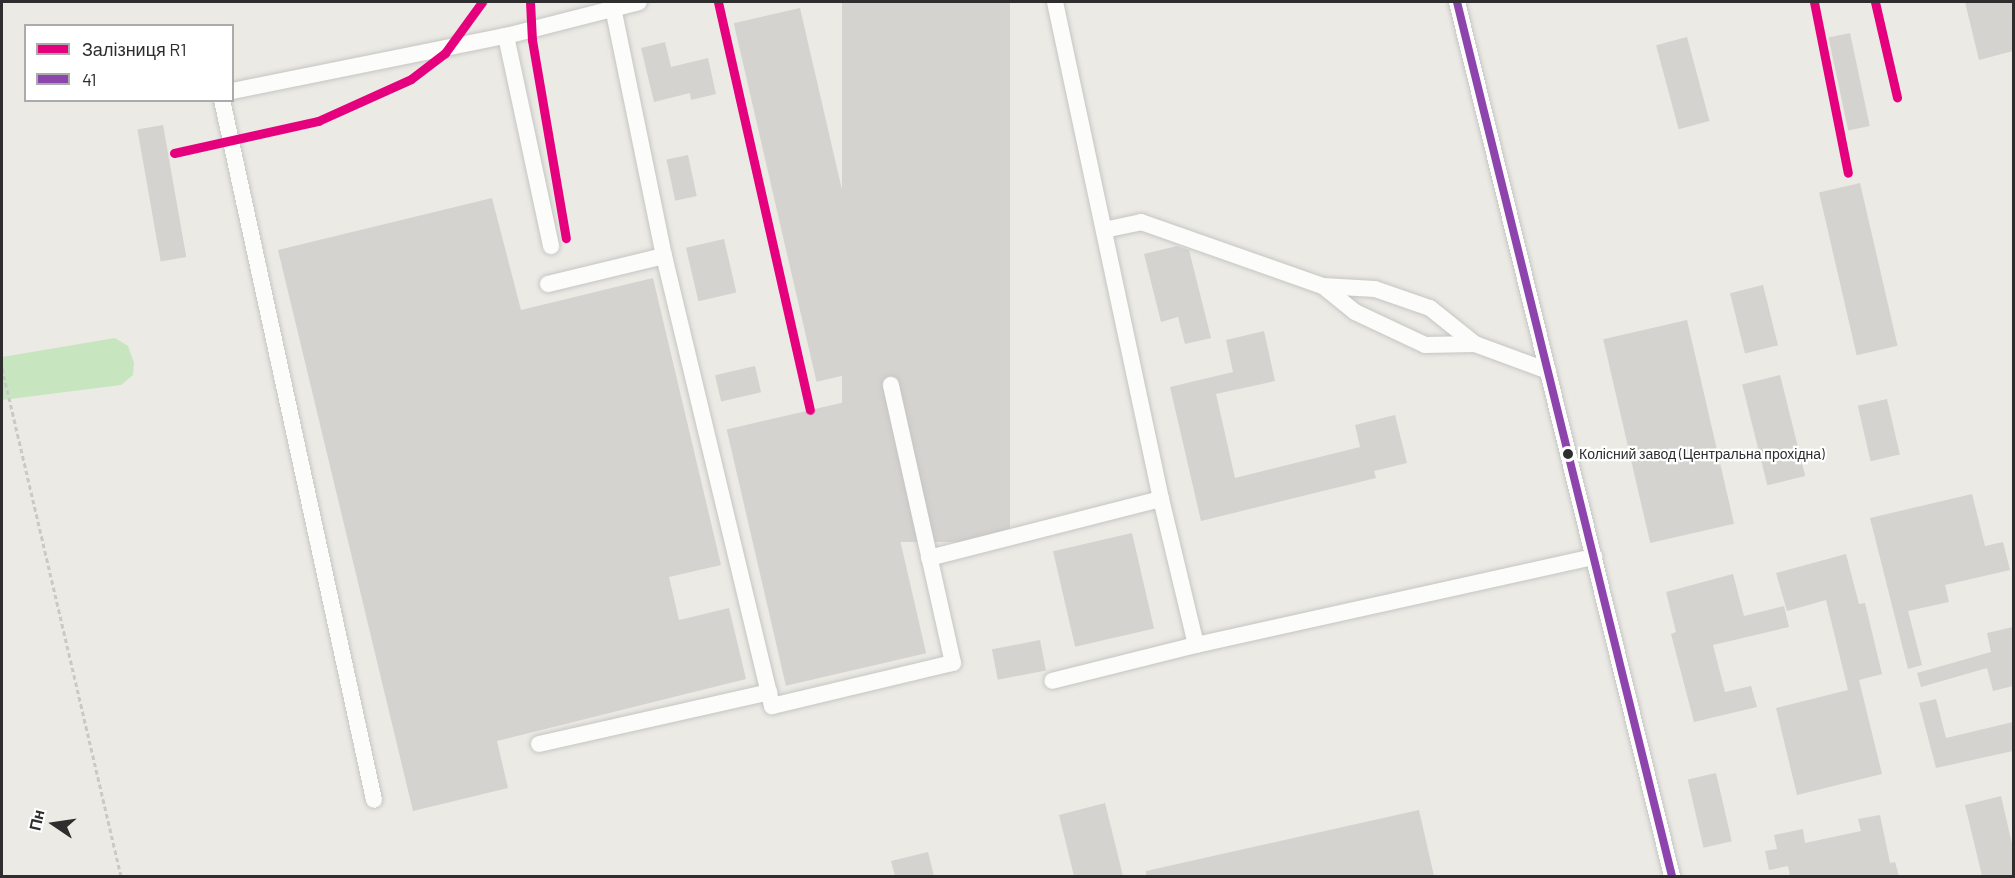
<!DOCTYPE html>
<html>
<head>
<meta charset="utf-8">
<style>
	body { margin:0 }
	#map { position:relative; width:2015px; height:878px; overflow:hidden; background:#ebeae4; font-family:Barlow,sans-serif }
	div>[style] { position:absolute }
	.green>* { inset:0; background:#c7e6bf }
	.building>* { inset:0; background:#d4d3cf; transform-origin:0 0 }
	.path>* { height:3px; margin-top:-1.5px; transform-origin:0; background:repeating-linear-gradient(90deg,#c9c9c8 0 4.5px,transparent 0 7.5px) }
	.roads { filter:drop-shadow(0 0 2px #c6c5c4) drop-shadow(0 0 2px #c6c5c4) }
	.minor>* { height:16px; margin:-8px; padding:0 8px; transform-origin:8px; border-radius:8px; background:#fcfcfb }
	.bus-1>* { height:8px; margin:-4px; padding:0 4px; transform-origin:4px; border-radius:4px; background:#8e44ad }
	.rail-1>* { height:9px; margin:-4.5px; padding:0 4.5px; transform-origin:4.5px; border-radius:4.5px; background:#e5007d }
	.dots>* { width:16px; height:16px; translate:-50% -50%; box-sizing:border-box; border:3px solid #fff; border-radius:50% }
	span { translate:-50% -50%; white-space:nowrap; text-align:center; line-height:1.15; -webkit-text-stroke:4.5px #fff; paint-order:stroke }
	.bus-label { font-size:14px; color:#2e2e2e }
	.left { translate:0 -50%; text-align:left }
	.frame { position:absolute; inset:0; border:3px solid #2e2e2e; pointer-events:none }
	.legend { position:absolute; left:24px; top:24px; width:210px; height:78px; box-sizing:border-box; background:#fff; border:2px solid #ababab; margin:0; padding:8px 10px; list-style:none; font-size:18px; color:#2e2e2e }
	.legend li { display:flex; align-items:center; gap:12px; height:30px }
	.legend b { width:30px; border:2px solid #ababab }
	.north { position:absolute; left:24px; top:794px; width:60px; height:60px; -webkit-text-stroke:4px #fff; paint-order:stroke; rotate:283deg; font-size:16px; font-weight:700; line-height:24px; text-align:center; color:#2e2e2e }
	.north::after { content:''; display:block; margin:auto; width:21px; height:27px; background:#2e2e2e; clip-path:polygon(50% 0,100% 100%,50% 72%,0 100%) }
</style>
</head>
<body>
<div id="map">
	<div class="green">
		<i style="clip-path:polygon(115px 338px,128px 346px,134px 363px,133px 375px,121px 385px,2px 400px,2px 357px)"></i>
	</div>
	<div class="building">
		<i style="left:842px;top:2px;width:168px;height:540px"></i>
		<i style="clip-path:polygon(1965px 2px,2013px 2px,2013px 51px,1979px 60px)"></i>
		<i style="left:800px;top:8px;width:368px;height:68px;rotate:77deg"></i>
		<i style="left:1850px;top:33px;width:95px;height:22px;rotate:78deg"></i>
		<i style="left:1687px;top:37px;width:87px;height:32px;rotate:75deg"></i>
		<i style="clip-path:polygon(665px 42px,671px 67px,708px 58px,716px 94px,691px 100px,690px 93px,654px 102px,641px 48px)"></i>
		<i style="left:163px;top:125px;width:134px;height:26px;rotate:80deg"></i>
		<i style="left:688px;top:155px;width:42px;height:22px;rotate:78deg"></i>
		<i style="left:1860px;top:183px;width:167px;height:42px;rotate:77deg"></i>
		<i style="clip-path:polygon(492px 198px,521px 310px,653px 278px,721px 565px,669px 577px,679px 620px,729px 608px,746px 679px,497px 741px,508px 788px,413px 811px,278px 250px)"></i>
		<i style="left:724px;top:239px;width:55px;height:39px;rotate:77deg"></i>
		<i style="clip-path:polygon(1177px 246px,1189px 250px,1211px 338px,1185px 344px,1178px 317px,1161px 322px,1144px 254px)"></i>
		<i style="left:1763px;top:285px;width:62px;height:34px;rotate:76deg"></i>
		<i style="left:1687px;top:320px;width:209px;height:86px;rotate:77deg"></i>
		<i style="clip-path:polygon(1264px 331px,1275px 381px,1216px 394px,1235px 478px,1360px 447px,1355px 425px,1395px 415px,1407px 463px,1374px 471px,1376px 478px,1201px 521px,1170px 387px,1233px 372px,1226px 340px)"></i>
		<i style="left:755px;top:366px;width:27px;height:41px;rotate:77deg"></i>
		<i style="left:1780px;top:375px;width:104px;height:39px;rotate:76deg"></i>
		<i style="left:867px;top:397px;width:263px;height:144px;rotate:77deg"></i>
		<i style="left:1887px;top:399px;width:57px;height:30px;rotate:77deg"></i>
		<i style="clip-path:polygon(1972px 494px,1985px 546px,2003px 542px,2010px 570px,1945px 585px,1949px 602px,1908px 611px,1922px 665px,1908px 669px,1870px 518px)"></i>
		<i style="left:1132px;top:533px;width:98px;height:81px;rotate:77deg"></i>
		<i style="clip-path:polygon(1846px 554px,1859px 604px,1865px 603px,1882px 674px,1859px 680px,1882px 774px,1797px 795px,1776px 708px,1848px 690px,1826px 600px,1787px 611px,1776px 573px)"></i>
		<i style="clip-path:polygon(1733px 574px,1744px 616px,1784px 606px,1789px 627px,1713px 645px,1725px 692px,1751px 686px,1757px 707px,1694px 722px,1671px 634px,1676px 632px,1666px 592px)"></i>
		<i style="clip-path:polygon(2013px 627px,2013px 686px,1993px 691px,1987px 668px,1921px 687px,1917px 673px,1991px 652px,1987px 633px)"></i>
		<i style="left:1040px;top:640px;width:31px;height:49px;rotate:79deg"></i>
		<i style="clip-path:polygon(1936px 699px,1946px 738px,2013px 722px,2013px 751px,1936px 768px,1919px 703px)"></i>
		<i style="left:1716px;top:773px;width:70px;height:29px;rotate:77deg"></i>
		<i style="clip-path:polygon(2001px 796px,2013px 848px,2013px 876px,1982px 876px,1965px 805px)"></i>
		<i style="clip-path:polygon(1105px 803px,1123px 876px,1074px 876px,1059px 815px)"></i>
		<i style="clip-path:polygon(1419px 810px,1434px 876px,1146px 876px,1146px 871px)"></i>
		<i style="clip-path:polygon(1880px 815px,1890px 863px,1895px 862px,1899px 876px,1790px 876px,1788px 866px,1769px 870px,1765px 851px,1777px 849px,1774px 835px,1803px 829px,1805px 843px,1861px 831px,1858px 819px)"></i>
		<i style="clip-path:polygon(928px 852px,934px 876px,895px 876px,891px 861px)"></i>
	</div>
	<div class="path">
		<i style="left:2px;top:368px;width:522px;rotate:76.82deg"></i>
	</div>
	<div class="roads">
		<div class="minor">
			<i style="left:1055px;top:2px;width:508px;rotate:77.96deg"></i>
			<i style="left:1457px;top:2px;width:900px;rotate:76.18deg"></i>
			<i style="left:506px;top:36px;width:137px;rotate:-14.3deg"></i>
			<i style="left:232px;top:91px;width:279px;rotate:-11.4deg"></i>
			<i style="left:506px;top:36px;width:215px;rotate:77.9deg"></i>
			<i style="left:222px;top:100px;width:716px;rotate:77.75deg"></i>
			<i style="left:1104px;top:230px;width:38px;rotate:-12deg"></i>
			<i style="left:1141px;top:222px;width:193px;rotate:19.4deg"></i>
			<i style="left:1323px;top:286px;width:52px;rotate:3.3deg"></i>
			<i style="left:1375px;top:289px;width:58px;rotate:19.1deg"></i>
			<i style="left:1430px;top:308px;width:58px;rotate:38.7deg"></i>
			<i style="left:1475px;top:344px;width:78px;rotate:20.3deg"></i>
			<i style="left:664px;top:256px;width:463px;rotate:76.5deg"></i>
			<i style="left:772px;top:706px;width:186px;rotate:-13.4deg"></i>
			<i style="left:953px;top:663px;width:285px;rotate:-102.6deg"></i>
			<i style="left:548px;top:284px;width:119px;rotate:-13.6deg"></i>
			<i style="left:664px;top:256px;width:253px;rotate:-101.6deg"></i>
			<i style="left:1323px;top:286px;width:41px;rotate:39.1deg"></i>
			<i style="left:1355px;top:312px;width:77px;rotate:25.2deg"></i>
			<i style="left:1425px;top:345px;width:50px;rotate:-1.1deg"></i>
			<i style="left:929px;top:558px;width:239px;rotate:-14.3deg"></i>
			<i style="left:1161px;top:499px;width:150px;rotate:76.5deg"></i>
			<i style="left:1196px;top:645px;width:148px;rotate:166deg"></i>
			<i style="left:1196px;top:645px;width:408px;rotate:-12.5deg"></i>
			<i style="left:539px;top:744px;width:236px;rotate:-12.7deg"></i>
		</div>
	</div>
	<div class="bus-1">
		<i style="left:1457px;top:2px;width:900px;rotate:76.18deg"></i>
	</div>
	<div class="rail-1">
		<i style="left:530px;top:2px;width:38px;rotate:87deg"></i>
		<i style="left:532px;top:40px;width:201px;rotate:80.3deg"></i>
		<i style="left:718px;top:2px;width:418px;rotate:77.3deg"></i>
		<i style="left:1814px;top:2px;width:174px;rotate:78.8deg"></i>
		<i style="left:1875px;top:2px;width:98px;rotate:77deg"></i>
		<i style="left:174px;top:153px;width:148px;rotate:-12.5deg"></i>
		<i style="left:318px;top:121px;width:102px;rotate:-24.3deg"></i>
		<i style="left:411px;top:79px;width:43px;rotate:-37.4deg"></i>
		<i style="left:445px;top:53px;width:63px;rotate:-54deg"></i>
	</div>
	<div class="dots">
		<i style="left:1568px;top:454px;background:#2e2e2e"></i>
	</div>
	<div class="bus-label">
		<span class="left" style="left:1579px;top:454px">Колісний завод (Центральна прохідна)</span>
	</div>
	<div class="frame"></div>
	<ul class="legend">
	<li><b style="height:8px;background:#e5007d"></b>Залізниця R1</li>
	<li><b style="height:8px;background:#8e44ad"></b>41</li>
	</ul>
	<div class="north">Пн</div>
</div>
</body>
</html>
